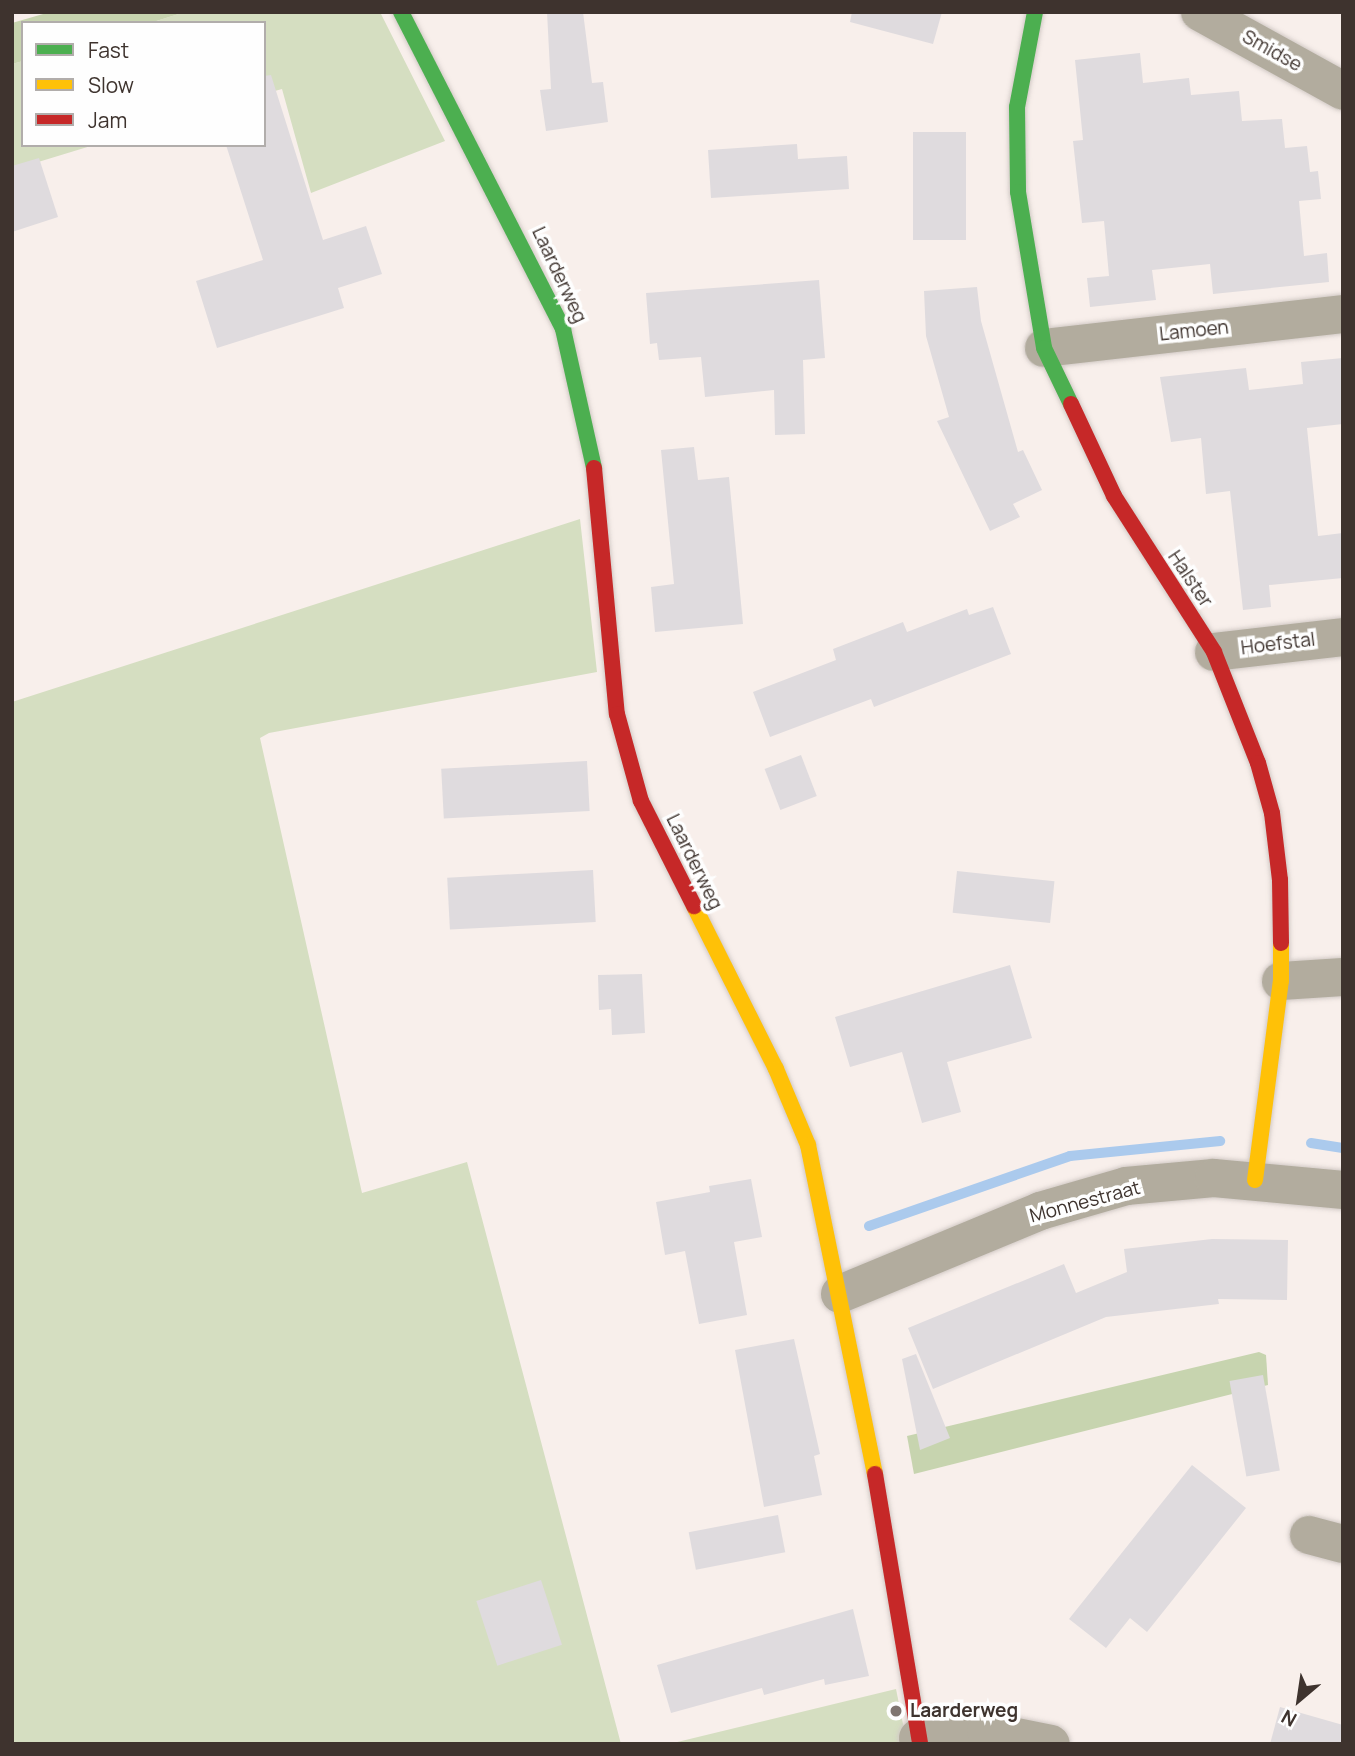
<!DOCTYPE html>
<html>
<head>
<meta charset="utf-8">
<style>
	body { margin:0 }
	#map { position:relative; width:1355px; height:1756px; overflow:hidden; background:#f8efeb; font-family:Manrope,sans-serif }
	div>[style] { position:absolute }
	.green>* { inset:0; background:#d5dec1 }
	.forest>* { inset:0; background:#c7d4af }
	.stream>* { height:10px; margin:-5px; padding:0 5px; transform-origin:5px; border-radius:5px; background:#abcaed }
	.building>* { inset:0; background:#dfdbde; transform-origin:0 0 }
	.roads { filter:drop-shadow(0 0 2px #d2cac6) drop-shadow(0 0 2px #d2cac6) }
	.street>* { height:38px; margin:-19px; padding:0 19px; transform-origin:19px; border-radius:19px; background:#b2ac9e }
	.fast>* { height:16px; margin:-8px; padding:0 8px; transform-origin:8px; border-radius:8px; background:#4caf50 }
	.slow>* { height:16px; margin:-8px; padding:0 8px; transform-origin:8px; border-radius:8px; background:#ffc107 }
	.jam>* { height:16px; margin:-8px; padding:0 8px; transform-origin:8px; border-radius:8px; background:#c62828 }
	.dots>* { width:19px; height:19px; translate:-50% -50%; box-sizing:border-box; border:4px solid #fefefe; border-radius:50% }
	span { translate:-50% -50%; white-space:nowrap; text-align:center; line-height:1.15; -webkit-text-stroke:7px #fefefe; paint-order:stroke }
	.street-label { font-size:19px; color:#3e332e }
	.poi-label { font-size:19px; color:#3e332e; font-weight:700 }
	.left { translate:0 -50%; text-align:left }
	.frame { position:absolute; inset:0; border:14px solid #3e332e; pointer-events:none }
	.legend { position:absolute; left:21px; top:21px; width:245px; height:126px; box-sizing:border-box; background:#fefefe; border:2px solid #b1adab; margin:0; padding:9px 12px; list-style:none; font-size:21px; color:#3e332e }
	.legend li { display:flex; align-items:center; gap:14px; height:35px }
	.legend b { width:35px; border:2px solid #b1adab }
	.north { position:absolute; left:1264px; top:1665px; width:70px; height:70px; -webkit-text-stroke:5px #fefefe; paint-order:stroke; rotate:209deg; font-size:19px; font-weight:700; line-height:28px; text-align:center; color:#3e332e }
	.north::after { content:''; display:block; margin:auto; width:24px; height:32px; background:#3e332e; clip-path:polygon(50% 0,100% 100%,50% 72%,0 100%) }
</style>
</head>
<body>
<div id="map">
	<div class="green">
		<i style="clip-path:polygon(185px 12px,380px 12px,445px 141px,311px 193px,282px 89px,264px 94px,264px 23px,150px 23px)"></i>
		<i style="clip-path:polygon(23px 61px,23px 145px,94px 145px,12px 170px,12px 64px)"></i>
		<i style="clip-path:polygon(580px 519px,597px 672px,269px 733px,260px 738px,362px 1193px,467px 1162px,621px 1744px,12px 1744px,12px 702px)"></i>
		<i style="clip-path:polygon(896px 1689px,907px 1744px,669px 1744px)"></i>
	</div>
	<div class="forest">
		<i style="clip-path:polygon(50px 12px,185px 12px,150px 23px,23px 23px,23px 61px,12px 64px,12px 23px)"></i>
		<i style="clip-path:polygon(1259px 1352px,1266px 1355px,1268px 1385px,914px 1474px,907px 1436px)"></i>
	</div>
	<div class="stream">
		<i style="left:1311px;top:1143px;width:32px;rotate:9deg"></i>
		<i style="left:869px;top:1226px;width:213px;rotate:-19.2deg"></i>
		<i style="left:1070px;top:1156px;width:151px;rotate:-5.7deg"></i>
	</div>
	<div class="building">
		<i style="clip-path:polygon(547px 12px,583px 12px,592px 83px,603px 82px,608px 122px,546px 131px,540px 90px,551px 89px)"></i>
		<i style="clip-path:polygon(852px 12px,942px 12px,933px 44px,850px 22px)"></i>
		<i style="clip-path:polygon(1140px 53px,1143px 83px,1189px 78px,1191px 95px,1239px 91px,1242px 121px,1282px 119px,1285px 148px,1307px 146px,1310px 172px,1318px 171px,1321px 199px,1299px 201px,1304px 256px,1327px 253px,1329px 282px,1213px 294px,1210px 264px,1152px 270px,1156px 300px,1090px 307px,1087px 278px,1109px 276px,1104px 221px,1082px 223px,1073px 141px,1083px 140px,1075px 60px)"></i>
		<i style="clip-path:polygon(271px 75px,323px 240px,366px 226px,382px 274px,338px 288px,344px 308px,217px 348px,196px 281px,263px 260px,226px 145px,264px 145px,264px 76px)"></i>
		<i style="left:913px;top:132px;width:53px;height:108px"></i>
		<i style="clip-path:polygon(797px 144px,798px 159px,847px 156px,849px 189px,711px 198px,708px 150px)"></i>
		<i style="clip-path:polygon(39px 158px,58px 217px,12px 232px,12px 166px)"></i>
		<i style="clip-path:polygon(819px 280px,825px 358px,803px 360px,805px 434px,775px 435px,774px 390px,705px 397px,701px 357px,659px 360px,657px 343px,650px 344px,646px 293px)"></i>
		<i style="clip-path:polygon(977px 287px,981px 321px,1018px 452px,1023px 450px,1042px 490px,1013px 504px,1020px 517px,990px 531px,937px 421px,949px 417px,926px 336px,924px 291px)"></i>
		<i style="clip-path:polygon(1343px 358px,1343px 424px,1307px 428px,1318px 536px,1343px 533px,1343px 578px,1269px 585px,1271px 607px,1243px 610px,1230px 491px,1206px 494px,1201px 438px,1171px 442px,1160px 377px,1246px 368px,1249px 390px,1303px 384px,1301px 362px)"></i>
		<i style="clip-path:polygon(694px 447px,698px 480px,729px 477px,743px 624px,655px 632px,651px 587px,674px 584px,661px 450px)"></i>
		<i style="clip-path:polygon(993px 607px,1011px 654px,874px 707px,871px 699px,770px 737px,753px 692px,836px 660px,833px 649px,903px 622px,907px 632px,967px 609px,969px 615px)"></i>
		<i style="left:801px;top:755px;width:44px;height:39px;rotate:69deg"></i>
		<i style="left:587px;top:761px;width:50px;height:146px;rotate:87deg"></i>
		<i style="left:593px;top:870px;width:52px;height:146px;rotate:87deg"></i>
		<i style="left:957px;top:871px;width:98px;height:42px;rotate:6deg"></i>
		<i style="clip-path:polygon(1010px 965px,1032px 1038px,947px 1062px,961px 1112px,922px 1123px,902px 1052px,850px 1067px,835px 1017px)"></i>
		<i style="clip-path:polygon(642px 974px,645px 1033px,612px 1035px,611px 1009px,599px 1010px,598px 975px)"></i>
		<i style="clip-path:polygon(751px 1179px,762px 1237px,734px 1242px,747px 1315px,699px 1324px,685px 1251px,665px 1255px,656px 1202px,710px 1192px,709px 1186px)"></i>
		<i style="clip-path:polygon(1212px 1239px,1288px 1240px,1287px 1300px,1218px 1299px,1219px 1304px,1106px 1317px,933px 1389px,908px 1328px,1064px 1264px,1076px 1293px,1127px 1272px,1124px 1249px)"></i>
		<i style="clip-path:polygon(794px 1339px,820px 1454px,814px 1456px,822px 1495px,764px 1507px,735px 1350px)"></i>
		<i style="clip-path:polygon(916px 1354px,950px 1438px,920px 1450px,902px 1359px)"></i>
		<i style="left:1263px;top:1375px;width:97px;height:34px;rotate:80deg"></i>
		<i style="clip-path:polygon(1192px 1465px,1246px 1508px,1147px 1632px,1130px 1618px,1106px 1648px,1069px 1619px)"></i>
		<i style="left:778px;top:1515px;width:38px;height:91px;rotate:79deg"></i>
		<i style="left:541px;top:1580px;width:68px;height:68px;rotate:72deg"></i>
		<i style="clip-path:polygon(853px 1609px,869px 1676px,825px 1685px,824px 1679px,764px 1695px,762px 1688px,671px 1713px,657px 1665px)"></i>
		<i style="clip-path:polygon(1280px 1707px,1343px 1725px,1343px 1744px,1270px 1744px)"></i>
	</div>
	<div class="roads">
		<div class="street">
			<i style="left:1200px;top:12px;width:163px;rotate:28.9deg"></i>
			<i style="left:1044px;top:348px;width:301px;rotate:-6.5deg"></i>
			<i style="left:1214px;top:652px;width:130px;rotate:-6.6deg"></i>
			<i style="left:1281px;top:981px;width:62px;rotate:-3.7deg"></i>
			<i style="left:840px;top:1294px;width:217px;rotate:-22.5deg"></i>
			<i style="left:1040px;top:1211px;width:90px;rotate:-16.2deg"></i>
			<i style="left:1126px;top:1186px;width:88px;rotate:-5.2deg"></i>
			<i style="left:1214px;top:1178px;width:130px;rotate:5.3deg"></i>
			<i style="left:1309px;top:1535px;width:35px;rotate:15deg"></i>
			<i style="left:918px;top:1738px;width:68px;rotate:-5.9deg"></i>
			<i style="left:986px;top:1731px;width:66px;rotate:11.3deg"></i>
		</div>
		<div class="fast">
			<i style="left:401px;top:12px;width:356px;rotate:62.9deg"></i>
			<i style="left:563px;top:329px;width:142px;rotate:77.4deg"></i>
			<i style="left:1035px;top:12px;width:97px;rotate:100.7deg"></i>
			<i style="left:1017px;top:107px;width:85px;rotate:89.3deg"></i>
			<i style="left:1018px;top:192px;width:158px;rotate:80.5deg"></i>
			<i style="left:1044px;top:348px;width:62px;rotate:64.3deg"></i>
		</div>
		<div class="slow">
			<i style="left:694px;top:906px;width:182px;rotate:63.3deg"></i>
			<i style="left:776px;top:1069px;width:82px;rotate:67.2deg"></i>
			<i style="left:808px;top:1145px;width:336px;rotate:78.5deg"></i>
			<i style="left:1255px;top:1180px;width:201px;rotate:-82.6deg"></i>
			<i style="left:1281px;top:981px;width:38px;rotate:-90deg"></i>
		</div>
		<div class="jam">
			<i style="left:1071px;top:404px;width:102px;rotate:64.9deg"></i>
			<i style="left:1114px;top:496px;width:185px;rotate:57.3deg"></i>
			<i style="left:1214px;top:652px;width:119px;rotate:68.4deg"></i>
			<i style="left:1258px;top:763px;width:52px;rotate:74.4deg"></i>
			<i style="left:1272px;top:813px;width:67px;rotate:83.2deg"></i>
			<i style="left:1280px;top:880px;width:63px;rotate:89.1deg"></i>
			<i style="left:594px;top:468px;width:247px;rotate:84.7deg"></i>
			<i style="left:617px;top:714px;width:90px;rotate:74.6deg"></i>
			<i style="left:641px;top:801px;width:118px;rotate:63.2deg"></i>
			<i style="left:875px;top:1474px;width:274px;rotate:80.5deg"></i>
		</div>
	</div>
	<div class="dots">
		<i style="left:896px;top:1711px;background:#7f7570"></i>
	</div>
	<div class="street-label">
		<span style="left:1272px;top:51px;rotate:29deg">Smidse</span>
		<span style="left:559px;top:275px;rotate:65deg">Laarderweg</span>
		<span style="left:1194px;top:331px;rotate:-6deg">Lamoen</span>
		<span style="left:1190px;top:579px;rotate:56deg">Halster</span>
		<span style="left:1278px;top:644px;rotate:-7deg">Hoefstal</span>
		<span style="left:694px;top:862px;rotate:64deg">Laarderweg</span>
		<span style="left:1085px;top:1202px;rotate:-15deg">Monnestraat</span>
	</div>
	<div class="poi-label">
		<span class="left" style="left:910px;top:1711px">Laarderweg</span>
	</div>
	<div class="frame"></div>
	<ul class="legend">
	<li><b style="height:9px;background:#4caf50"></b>Fast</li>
	<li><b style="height:9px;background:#ffc107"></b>Slow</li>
	<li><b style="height:9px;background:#c62828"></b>Jam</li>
	</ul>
	<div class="north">N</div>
</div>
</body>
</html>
